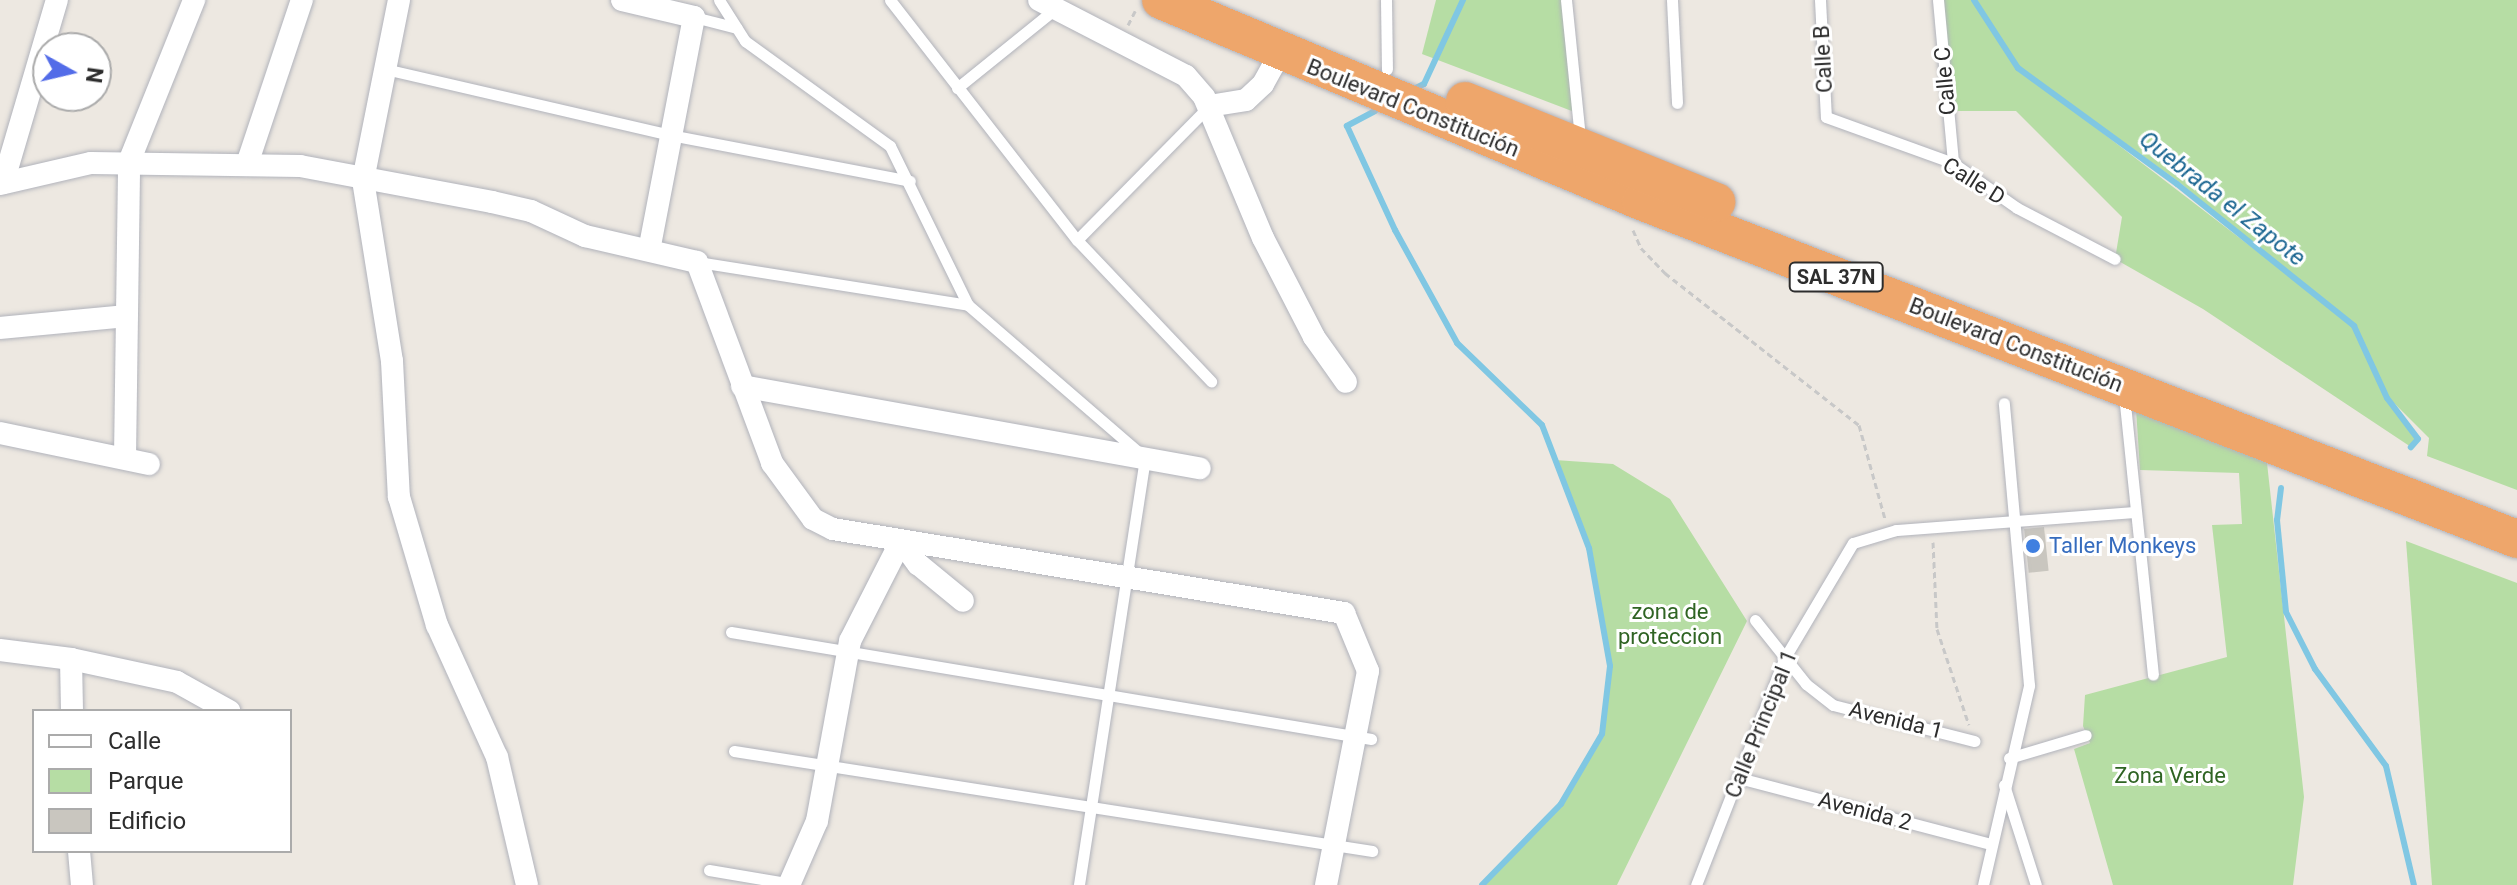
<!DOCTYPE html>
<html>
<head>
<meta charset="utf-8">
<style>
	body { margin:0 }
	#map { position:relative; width:2517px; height:885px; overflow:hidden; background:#ede8e1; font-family:Roboto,sans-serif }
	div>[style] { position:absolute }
	.green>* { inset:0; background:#b6dda4 }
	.stream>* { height:6px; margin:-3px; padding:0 3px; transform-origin:3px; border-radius:3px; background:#80c7e3 }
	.building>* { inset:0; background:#c9c6bf; transform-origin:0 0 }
	.path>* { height:3px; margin-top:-1.5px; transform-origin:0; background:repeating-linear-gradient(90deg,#c8c8c8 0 6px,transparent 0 10px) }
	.roads { filter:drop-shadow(0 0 2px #b1b3bb) drop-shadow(0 0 2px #b1b3bb) }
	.lane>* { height:11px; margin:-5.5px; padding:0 5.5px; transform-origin:5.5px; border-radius:5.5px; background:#fff }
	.street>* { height:22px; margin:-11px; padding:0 11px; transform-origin:11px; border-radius:11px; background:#fff }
	.highway>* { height:38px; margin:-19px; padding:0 19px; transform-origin:19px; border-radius:19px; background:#eea66b }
	.dots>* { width:22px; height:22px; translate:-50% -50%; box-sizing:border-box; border:4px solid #fff; border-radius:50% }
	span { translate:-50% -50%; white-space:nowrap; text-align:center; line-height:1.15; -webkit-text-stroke:6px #fff; paint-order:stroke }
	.shield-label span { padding:2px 6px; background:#fff; border:2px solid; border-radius:6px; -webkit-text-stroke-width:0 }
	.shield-label { font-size:20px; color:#2d2d2d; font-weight:700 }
	.street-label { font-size:22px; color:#2d2d2d }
	.shop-label { font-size:22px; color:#366cbe }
	.left { translate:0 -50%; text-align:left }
	.park-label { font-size:22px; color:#2f6423 }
	.water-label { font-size:24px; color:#1c6792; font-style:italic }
	.legend { position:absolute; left:32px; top:709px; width:260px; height:144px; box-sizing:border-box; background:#fff; border:2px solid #ababab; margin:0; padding:10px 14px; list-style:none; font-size:24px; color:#2d2d2d }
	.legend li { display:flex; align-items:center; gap:16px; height:40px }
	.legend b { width:40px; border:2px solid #ababab }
	.north { position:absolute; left:32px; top:32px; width:80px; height:80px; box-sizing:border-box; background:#fff; border:2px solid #ababab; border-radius:50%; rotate:98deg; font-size:22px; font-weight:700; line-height:32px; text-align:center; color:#2d2d2d }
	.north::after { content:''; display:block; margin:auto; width:28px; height:36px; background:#536ce8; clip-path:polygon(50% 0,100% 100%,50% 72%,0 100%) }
</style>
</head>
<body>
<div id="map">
	<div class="green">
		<i style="clip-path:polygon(1436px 0,1566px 0,1577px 113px,1422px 54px)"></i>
		<i style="clip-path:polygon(evenodd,1938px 0,2517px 0,2517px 490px,2427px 456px,2429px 438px,2393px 402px,2418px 439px,2411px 447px,2203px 309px,2115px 259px,2122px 217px,2016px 111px,1948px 111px,1938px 0,1998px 35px,2019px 67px,2179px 182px,2327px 305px,2018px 68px,1998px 35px)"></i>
		<i style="clip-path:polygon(2136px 409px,2267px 463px,2304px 797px,2293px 885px,2113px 885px,2074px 749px,2090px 743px,2083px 726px,2085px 695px,2227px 657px,2212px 525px,2242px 524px,2239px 473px,2140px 470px)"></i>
		<i style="clip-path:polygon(1555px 460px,1613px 464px,1670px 499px,1747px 621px,1617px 885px,1482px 885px,1561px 804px,1602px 734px,1610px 666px,1589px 548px)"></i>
		<i style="clip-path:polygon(2406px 541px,2517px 583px,2517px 885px,2432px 885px)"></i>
	</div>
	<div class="stream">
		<i style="left:1974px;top:0;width:81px;rotate:57.1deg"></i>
		<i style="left:2018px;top:68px;width:197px;rotate:36.1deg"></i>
		<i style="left:2177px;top:184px;width:227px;rotate:38.7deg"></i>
		<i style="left:2354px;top:326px;width:79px;rotate:65.4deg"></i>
		<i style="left:2387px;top:398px;width:51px;rotate:52.9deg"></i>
		<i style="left:2418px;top:439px;width:11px;rotate:131deg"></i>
		<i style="left:1414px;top:89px;width:11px;rotate:-27deg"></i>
		<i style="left:1424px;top:84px;width:93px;rotate:-65.1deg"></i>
		<i style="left:1375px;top:111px;width:32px;rotate:152deg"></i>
		<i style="left:1347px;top:126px;width:115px;rotate:65.2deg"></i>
		<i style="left:1395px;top:230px;width:129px;rotate:61.2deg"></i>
		<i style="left:1457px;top:343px;width:118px;rotate:44deg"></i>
		<i style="left:1542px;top:425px;width:132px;rotate:69.1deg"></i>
		<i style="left:1589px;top:548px;width:120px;rotate:79.9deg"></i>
		<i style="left:1610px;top:666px;width:68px;rotate:96.7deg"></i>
		<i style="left:1602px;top:734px;width:81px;rotate:120.4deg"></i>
		<i style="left:1561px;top:804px;width:113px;rotate:134.3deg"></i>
		<i style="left:2281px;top:488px;width:32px;rotate:97deg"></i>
		<i style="left:2277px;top:520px;width:92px;rotate:84.4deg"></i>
		<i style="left:2286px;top:612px;width:64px;rotate:63deg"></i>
		<i style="left:2315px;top:669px;width:120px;rotate:53.8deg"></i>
		<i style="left:2386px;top:766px;width:122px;rotate:76.8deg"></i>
	</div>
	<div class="building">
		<i style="left:2044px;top:527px;width:44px;height:20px;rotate:84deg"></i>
	</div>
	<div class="path">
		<i style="left:1128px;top:25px;width:16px;rotate:-63deg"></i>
		<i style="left:1633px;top:230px;width:20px;rotate:66deg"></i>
		<i style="left:1641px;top:248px;width:35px;rotate:46deg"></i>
		<i style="left:1665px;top:273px;width:246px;rotate:38.1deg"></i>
		<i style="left:1859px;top:425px;width:98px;rotate:74.5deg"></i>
		<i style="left:1933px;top:542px;width:87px;rotate:87.4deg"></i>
		<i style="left:1937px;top:629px;width:101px;rotate:71.6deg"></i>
	</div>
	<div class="roads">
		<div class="lane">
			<i style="left:719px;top:0;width:49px;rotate:57.6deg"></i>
			<i style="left:745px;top:41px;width:179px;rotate:35.9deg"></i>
			<i style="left:890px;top:146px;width:177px;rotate:63.9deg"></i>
			<i style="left:968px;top:305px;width:234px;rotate:40.8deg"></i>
			<i style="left:1145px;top:458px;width:432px;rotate:98.8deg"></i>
			<i style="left:890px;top:0;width:304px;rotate:52.1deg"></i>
			<i style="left:1077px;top:240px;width:195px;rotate:46.5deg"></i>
			<i style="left:1386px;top:0;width:69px;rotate:89.2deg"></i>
			<i style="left:1566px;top:0;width:140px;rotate:84.2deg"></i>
			<i style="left:1672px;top:0;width:103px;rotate:87.2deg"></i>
			<i style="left:1820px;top:0;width:117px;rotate:87.1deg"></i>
			<i style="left:1826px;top:117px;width:135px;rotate:19.9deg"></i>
			<i style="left:1953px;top:163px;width:78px;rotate:35.1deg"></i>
			<i style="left:2017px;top:208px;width:110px;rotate:27.5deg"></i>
			<i style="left:1938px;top:0;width:164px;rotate:84.7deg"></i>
			<i style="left:694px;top:17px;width:44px;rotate:14.3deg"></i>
			<i style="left:385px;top:69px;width:298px;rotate:13deg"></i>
			<i style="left:675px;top:136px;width:239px;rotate:10.8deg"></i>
			<i style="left:957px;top:88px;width:126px;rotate:-38.9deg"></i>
			<i style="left:1077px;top:240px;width:187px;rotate:-45.4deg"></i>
			<i style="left:698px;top:262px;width:273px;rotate:9deg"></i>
			<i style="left:2125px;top:404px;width:272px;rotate:84.1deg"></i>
			<i style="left:1755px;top:620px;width:82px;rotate:51.4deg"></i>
			<i style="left:1806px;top:684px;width:34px;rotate:38deg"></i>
			<i style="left:1833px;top:705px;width:146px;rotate:14.3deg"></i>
			<i style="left:731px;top:632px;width:649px;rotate:9.49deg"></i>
			<i style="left:734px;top:751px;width:646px;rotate:8.91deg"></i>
			<i style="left:2009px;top:758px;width:80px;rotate:-16.6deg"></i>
			<i style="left:1739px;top:778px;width:260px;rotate:14.7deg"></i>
			<i style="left:2004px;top:785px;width:105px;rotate:72.3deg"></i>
			<i style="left:709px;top:870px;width:84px;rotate:9.6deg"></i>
			<i style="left:1696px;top:885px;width:243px;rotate:-68.7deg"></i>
			<i style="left:1784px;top:659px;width:135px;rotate:-59.3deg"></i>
			<i style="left:1853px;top:543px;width:45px;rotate:-16.8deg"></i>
			<i style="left:1896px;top:530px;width:240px;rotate:-4.3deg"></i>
			<i style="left:1983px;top:885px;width:205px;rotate:-77deg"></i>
			<i style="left:2029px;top:685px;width:283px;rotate:-95.1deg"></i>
		</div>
		<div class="street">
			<i style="left:399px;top:0;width:184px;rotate:101.3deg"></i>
			<i style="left:363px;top:180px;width:183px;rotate:80.9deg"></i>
			<i style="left:392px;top:361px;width:136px;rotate:87.1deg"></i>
			<i style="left:399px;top:497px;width:134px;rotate:73.5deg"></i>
			<i style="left:437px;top:625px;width:145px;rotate:65.6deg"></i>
			<i style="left:497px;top:757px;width:131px;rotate:76.8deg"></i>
			<i style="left:622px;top:0;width:74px;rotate:13.3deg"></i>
			<i style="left:694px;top:17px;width:237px;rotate:100.9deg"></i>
			<i style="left:1039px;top:0;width:165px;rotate:27.3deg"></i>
			<i style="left:1186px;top:76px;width:28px;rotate:49deg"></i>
			<i style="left:1204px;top:97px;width:153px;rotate:67.3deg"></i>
			<i style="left:1263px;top:238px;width:111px;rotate:62.7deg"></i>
			<i style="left:1314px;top:337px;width:55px;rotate:54.6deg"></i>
			<i style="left:1209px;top:106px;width:37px;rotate:-9deg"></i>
			<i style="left:1246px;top:100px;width:23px;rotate:-43deg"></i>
			<i style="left:1263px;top:84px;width:35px;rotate:-61deg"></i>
			<i style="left:247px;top:164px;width:173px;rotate:-71.5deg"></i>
			<i style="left:3px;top:183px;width:191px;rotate:-73.6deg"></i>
			<i style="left:0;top:184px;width:93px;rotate:-13deg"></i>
			<i style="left:91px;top:163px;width:209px;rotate:0.8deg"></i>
			<i style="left:300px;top:166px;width:195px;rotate:10.6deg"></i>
			<i style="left:492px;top:202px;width:40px;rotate:13deg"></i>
			<i style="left:531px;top:211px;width:60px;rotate:24.8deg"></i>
			<i style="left:585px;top:236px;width:115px;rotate:13.1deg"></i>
			<i style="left:697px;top:262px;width:215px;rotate:69.5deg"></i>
			<i style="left:772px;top:463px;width:69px;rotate:53.8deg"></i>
			<i style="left:813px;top:519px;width:22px;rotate:27deg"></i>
			<i style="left:833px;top:529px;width:518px;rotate:9.33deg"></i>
			<i style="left:1344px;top:613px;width:63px;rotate:67.5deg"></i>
			<i style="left:1368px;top:671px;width:218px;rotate:101.1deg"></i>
			<i style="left:0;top:328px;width:127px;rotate:-5.4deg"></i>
			<i style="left:742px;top:386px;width:465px;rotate:10.2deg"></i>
			<i style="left:0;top:433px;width:152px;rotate:11.8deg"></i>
			<i style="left:125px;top:458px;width:296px;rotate:-89.2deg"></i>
			<i style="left:129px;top:162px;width:175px;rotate:-68.1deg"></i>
			<i style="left:0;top:650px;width:72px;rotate:7.2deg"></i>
			<i style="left:71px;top:659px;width:108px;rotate:12.2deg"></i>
			<i style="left:177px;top:682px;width:60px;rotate:29.1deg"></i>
			<i style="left:71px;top:659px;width:52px;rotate:88.9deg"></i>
			<i style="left:79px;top:851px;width:34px;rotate:85deg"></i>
			<i style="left:789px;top:885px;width:70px;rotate:-66.4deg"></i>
			<i style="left:817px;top:821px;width:183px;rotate:-79.6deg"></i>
			<i style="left:850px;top:641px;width:112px;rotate:-63deg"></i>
			<i style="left:901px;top:541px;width:29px;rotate:54deg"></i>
			<i style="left:918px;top:564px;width:58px;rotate:39.4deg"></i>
		</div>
		<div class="highway">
			<i style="left:1161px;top:0;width:520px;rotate:22.72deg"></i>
			<i style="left:1641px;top:201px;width:939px;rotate:21.1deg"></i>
			<i style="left:1465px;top:101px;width:271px;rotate:21.9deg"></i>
		</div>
	</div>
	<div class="dots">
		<i style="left:2033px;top:546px;background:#3f7fe0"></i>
	</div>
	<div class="shield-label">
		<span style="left:1836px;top:277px">SAL 37N</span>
	</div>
	<div class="street-label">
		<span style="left:1823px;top:59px;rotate:-93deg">Calle B</span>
		<span style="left:1945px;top:81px;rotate:-95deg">Calle C</span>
		<span style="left:1413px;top:108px;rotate:22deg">Boulevard Constitución</span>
		<span style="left:1974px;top:181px;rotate:32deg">Calle D</span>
		<span style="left:2016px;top:345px;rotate:21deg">Boulevard Constitución</span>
		<span style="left:1896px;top:720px;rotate:14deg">Avenida 1</span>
		<span style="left:1761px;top:724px;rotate:-68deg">Calle Principal 1</span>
		<span style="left:1865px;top:811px;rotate:15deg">Avenida 2</span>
	</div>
	<div class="shop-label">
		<span class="left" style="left:2049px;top:546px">Taller Monkeys</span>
	</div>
	<div class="park-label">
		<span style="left:1670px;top:624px">zona de<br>proteccion</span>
		<span style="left:2170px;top:776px">Zona Verde</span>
	</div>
	<div class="water-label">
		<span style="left:2222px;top:199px;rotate:38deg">Quebrada el Zapote</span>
	</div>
	<ul class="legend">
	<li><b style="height:10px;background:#fff"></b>Calle</li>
	<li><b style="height:22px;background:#b6dda4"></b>Parque</li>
	<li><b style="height:22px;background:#c9c6bf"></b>Edificio</li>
	</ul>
	<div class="north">N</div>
</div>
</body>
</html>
